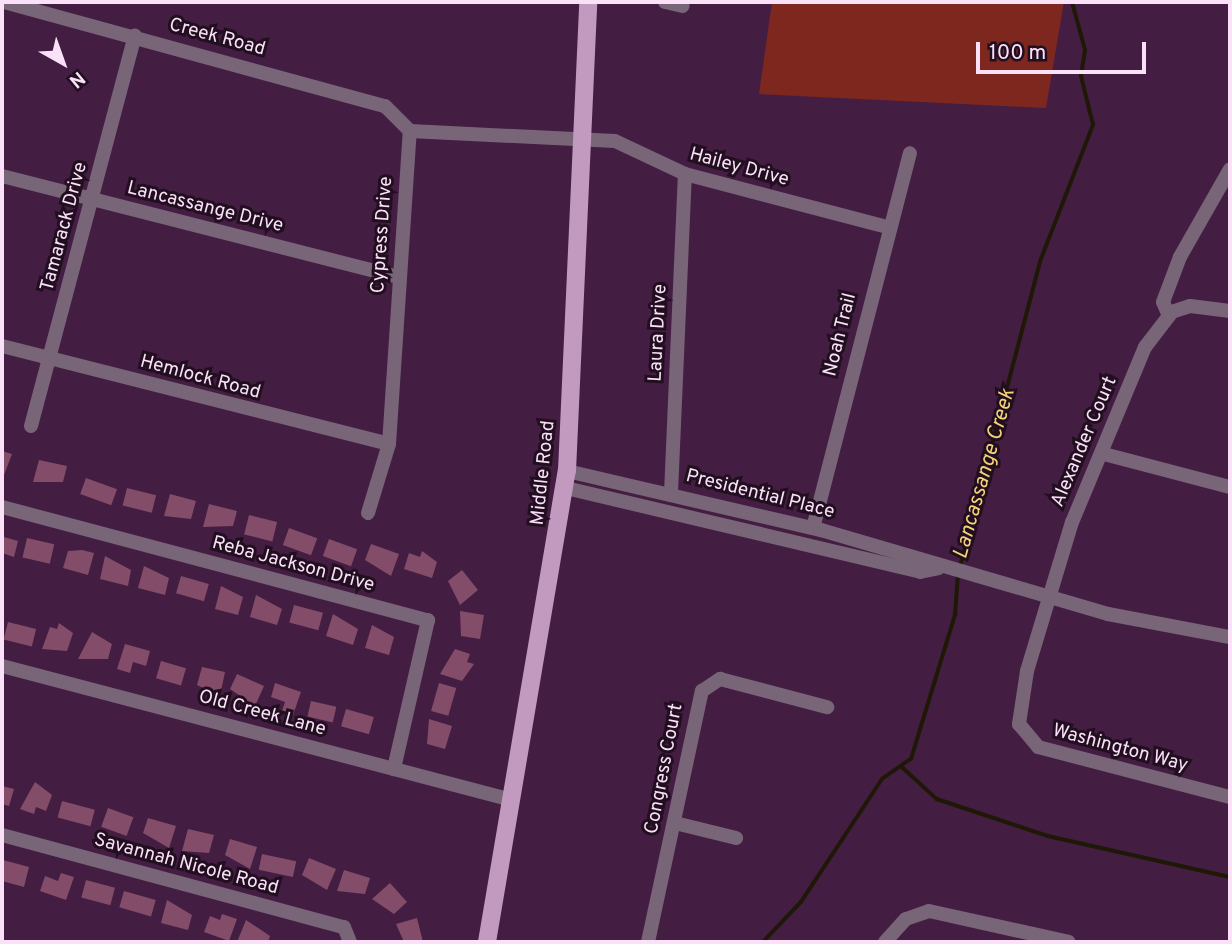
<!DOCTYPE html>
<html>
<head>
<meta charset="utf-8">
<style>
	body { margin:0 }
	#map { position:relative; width:1232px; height:944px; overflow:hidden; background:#441d43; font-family:Overpass,sans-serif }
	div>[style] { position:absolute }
	.green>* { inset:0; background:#7d271f }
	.stream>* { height:3.5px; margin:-1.75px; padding:0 1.75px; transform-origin:1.75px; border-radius:1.75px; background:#1f1806 }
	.building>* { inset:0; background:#834c69; transform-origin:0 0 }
	.minor>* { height:14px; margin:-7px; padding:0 7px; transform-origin:7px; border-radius:7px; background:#786577 }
	.major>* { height:18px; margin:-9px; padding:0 9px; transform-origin:9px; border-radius:9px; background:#c299bf }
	span { translate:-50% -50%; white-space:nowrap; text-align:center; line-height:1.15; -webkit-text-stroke:6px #210f20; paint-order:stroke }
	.street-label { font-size:19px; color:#fae1f8 }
	.water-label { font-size:21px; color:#f6d379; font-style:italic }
	.frame { position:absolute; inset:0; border:4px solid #fae1f8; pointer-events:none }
	.north { position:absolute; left:28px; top:28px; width:70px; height:70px; -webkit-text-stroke:5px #210f20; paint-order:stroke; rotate:140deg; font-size:19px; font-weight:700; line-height:28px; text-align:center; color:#fae1f8 }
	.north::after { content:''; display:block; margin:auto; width:24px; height:32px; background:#fae1f8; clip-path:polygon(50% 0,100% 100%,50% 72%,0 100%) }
	.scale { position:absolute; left:976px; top:42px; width:170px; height:32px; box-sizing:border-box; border:4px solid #fae1f8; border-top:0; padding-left:9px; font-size:21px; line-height:24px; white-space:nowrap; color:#fae1f8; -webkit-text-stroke:5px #210f20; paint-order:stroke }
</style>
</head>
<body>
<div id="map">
	<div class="green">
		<i style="clip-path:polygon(772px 2px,1064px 2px,1046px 108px,759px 94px)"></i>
	</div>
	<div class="stream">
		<i style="left:960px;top:567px;width:318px;rotate:-75.3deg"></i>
		<i style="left:1041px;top:259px;width:144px;rotate:-68.8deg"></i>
		<i style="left:1093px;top:125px;width:50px;rotate:-103.8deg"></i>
		<i style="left:1081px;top:76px;width:26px;rotate:-81deg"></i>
		<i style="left:1085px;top:50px;width:50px;rotate:-105.2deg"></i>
		<i style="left:901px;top:766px;width:49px;rotate:42.5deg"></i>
		<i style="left:937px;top:799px;width:117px;rotate:18.4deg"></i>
		<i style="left:1048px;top:836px;width:187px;rotate:12.7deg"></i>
		<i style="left:763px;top:942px;width:55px;rotate:-46.5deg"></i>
		<i style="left:801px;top:902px;width:147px;rotate:-56.6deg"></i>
		<i style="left:882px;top:779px;width:35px;rotate:-35deg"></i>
		<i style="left:911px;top:759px;width:151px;rotate:-73deg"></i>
		<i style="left:955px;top:615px;width:41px;rotate:-85.8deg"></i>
	</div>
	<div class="building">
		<i style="clip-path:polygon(2px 451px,12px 454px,4px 475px,2px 474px)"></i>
		<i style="clip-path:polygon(39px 460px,67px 466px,63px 482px,33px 482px)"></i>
		<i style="left:86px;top:478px;width:33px;height:17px;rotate:20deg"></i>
		<i style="left:127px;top:488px;width:30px;height:18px;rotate:14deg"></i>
		<i style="clip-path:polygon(170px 494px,196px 501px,191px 519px,164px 516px)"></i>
		<i style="clip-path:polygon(209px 504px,237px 511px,233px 526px,203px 527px)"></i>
		<i style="left:249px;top:515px;width:29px;height:20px;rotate:14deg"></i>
		<i style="left:289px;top:528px;width:30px;height:18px;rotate:20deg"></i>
		<i style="clip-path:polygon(2px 529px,4px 537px,18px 541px,14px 557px,2px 553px)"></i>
		<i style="left:27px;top:538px;width:28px;height:20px;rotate:13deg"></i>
		<i style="left:329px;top:539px;width:30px;height:18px;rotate:20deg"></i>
		<i style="clip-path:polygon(371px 544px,399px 554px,391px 576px,365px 560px)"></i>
		<i style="clip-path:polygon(82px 550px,94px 553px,88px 575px,63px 568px,68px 551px)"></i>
		<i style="clip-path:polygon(422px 551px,437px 562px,432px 578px,404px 569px,409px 553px,420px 557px)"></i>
		<i style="clip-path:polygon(105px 556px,131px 570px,128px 586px,100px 579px)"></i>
		<i style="clip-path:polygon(144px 566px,169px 578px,165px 595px,138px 588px)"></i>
		<i style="clip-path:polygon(462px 570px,478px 590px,460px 605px,448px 581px)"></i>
		<i style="left:181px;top:576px;width:29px;height:18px;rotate:16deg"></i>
		<i style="clip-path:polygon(221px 586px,243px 597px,238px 615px,215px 609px)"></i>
		<i style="clip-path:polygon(256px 595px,282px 609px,277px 625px,250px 617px)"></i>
		<i style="left:294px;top:605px;width:30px;height:18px;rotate:15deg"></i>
		<i style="clip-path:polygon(460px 611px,484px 615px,480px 639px,461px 636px)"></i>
		<i style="clip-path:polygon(333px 614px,358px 629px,353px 645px,326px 636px)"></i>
		<i style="left:8px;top:622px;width:29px;height:18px;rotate:14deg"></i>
		<i style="clip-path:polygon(59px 623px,73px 633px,67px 651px,42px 649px,50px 627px,57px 629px)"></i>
		<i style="clip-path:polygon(372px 625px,394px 637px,389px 655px,365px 648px)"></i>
		<i style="clip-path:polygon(92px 632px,112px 644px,108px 659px,78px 659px)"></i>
		<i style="clip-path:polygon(125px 644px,150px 651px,146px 666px,133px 662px,130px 673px,117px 669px)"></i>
		<i style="clip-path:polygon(455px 649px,470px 654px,467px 662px,474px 664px,462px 681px,440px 674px)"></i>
		<i style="left:161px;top:661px;width:26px;height:18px;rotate:16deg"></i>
		<i style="clip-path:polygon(202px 667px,225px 672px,220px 696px,197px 685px)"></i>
		<i style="clip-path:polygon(237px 674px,264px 686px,255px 706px,230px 689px)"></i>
		<i style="clip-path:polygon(275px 683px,301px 692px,293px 715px,282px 711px,285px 702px,271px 697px)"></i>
		<i style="left:439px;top:683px;width:18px;height:29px;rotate:16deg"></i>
		<i style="left:311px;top:701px;width:26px;height:16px;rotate:13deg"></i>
		<i style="left:346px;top:709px;width:29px;height:18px;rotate:16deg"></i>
		<i style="clip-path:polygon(429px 719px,452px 726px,445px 749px,427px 744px)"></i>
		<i style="clip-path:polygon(35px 782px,52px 795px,46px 811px,36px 807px,34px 814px,20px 809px)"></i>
		<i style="clip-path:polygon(2px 786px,14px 789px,9px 806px,2px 804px)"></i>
		<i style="left:62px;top:801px;width:34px;height:17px;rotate:15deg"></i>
		<i style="left:108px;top:808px;width:27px;height:20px;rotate:20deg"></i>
		<i style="clip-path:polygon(148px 818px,176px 826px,169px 848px,143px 833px)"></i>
		<i style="clip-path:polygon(188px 829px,214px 835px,209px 853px,182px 851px)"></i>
		<i style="clip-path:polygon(230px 839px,257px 847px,250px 869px,225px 855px)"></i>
		<i style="left:262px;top:854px;width:35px;height:16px;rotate:12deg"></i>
		<i style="clip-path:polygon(309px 858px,336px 869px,327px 890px,302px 875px)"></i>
		<i style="clip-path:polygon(3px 860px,29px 867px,24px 887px,2px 881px)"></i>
		<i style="clip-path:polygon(344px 870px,370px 878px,365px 894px,337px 891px)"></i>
		<i style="clip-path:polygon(61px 873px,74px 877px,66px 900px,40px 891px,45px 876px,58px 881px)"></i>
		<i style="left:86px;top:880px;width:30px;height:18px;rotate:15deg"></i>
		<i style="clip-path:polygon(390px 883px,407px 902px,394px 914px,372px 899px)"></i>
		<i style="left:124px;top:891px;width:33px;height:17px;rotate:16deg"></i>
		<i style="clip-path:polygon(167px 900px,192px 915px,188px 930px,161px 923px)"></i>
		<i style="clip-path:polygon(222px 914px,237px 919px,229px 941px,204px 932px,210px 916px,220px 920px)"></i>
		<i style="clip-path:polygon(417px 918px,423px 942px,404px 942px,396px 924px)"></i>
		<i style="clip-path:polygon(246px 920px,270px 936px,268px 942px,237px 942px)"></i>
	</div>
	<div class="minor">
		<i style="left:4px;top:2px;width:395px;rotate:15.3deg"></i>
		<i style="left:385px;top:106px;width:35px;rotate:45deg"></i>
		<i style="left:665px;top:2px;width:18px;rotate:13deg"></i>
		<i style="left:410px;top:131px;width:205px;rotate:2.8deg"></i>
		<i style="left:615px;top:141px;width:77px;rotate:25.2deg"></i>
		<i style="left:685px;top:174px;width:209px;rotate:14.7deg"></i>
		<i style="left:2px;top:176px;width:410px;rotate:14.3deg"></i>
		<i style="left:1230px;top:311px;width:40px;rotate:-172.9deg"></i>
		<i style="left:1190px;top:306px;width:19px;rotate:162deg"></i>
		<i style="left:1172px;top:312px;width:44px;rotate:127.6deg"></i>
		<i style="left:1145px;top:347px;width:190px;rotate:112.6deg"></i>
		<i style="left:1072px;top:522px;width:156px;rotate:106.8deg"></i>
		<i style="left:1027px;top:671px;width:54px;rotate:98.6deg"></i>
		<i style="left:1019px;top:724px;width:30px;rotate:50deg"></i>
		<i style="left:1038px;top:747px;width:198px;rotate:14.6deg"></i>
		<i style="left:1169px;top:316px;width:15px;rotate:-113deg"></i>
		<i style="left:1163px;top:302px;width:48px;rotate:-69.3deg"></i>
		<i style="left:1180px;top:257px;width:101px;rotate:-60.4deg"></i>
		<i style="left:2px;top:346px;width:399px;rotate:14.2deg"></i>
		<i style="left:31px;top:426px;width:404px;rotate:-75.1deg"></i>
		<i style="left:1104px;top:454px;width:130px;rotate:14.7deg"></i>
		<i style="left:567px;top:471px;width:261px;rotate:13.1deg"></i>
		<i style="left:821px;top:530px;width:299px;rotate:16.3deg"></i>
		<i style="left:1108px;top:614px;width:124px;rotate:10.7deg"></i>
		<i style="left:566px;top:488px;width:364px;rotate:13.3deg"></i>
		<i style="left:920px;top:572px;width:19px;rotate:-12deg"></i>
		<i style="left:671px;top:493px;width:319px;rotate:-87.5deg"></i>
		<i style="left:2px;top:507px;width:441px;rotate:14.9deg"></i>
		<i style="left:428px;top:620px;width:153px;rotate:102.9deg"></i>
		<i style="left:368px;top:513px;width:72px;rotate:-73.1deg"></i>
		<i style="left:389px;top:444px;width:314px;rotate:-86.2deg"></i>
		<i style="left:813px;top:528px;width:387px;rotate:-75.5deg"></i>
		<i style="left:2px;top:666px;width:527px;rotate:14.72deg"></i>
		<i style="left:675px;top:823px;width:63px;rotate:13.8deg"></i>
		<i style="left:2px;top:835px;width:354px;rotate:15.1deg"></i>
		<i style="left:344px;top:927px;width:16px;rotate:68deg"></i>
		<i style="left:648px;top:942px;width:257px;rotate:-77.9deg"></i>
		<i style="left:702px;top:691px;width:22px;rotate:-34deg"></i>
		<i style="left:720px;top:679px;width:111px;rotate:14.7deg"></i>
		<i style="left:885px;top:942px;width:31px;rotate:-48deg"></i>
		<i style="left:906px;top:919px;width:24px;rotate:-19deg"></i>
		<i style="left:929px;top:911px;width:143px;rotate:12.5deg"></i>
	</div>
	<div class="major">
		<i style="left:487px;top:942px;width:478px;rotate:-80.4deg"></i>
		<i style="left:567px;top:471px;width:469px;rotate:-87.4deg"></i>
	</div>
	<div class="street-label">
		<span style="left:217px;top:38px;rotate:15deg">Creek Road</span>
		<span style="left:739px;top:168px;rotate:15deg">Hailey Drive</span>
		<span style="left:205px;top:208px;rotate:14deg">Lancassange Drive</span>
		<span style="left:65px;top:227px;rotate:-75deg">Tamarack Drive</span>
		<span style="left:383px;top:235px;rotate:-86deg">Cypress Drive</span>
		<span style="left:659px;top:333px;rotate:-87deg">Laura Drive</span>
		<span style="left:841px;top:335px;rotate:-76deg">Noah Trail</span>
		<span style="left:200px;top:378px;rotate:15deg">Hemlock Road</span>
		<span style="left:1085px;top:442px;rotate:-67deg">Alexander Court</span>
		<span style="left:544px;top:473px;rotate:-84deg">Middle Road</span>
		<span style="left:760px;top:495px;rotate:14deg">Presidential Place</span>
		<span style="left:293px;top:565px;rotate:15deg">Reba Jackson Drive</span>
		<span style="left:262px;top:714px;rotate:15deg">Old Creek Lane</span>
		<span style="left:1120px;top:749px;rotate:15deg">Washington Way</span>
		<span style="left:665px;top:769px;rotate:-79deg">Congress Court</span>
		<span style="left:186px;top:865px;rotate:15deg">Savannah Nicole Road</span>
	</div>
	<div class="water-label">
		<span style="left:985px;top:474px;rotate:-74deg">Lancassange Creek</span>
	</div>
	<div class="frame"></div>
	<div class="north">N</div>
	<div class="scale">100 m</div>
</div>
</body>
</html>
